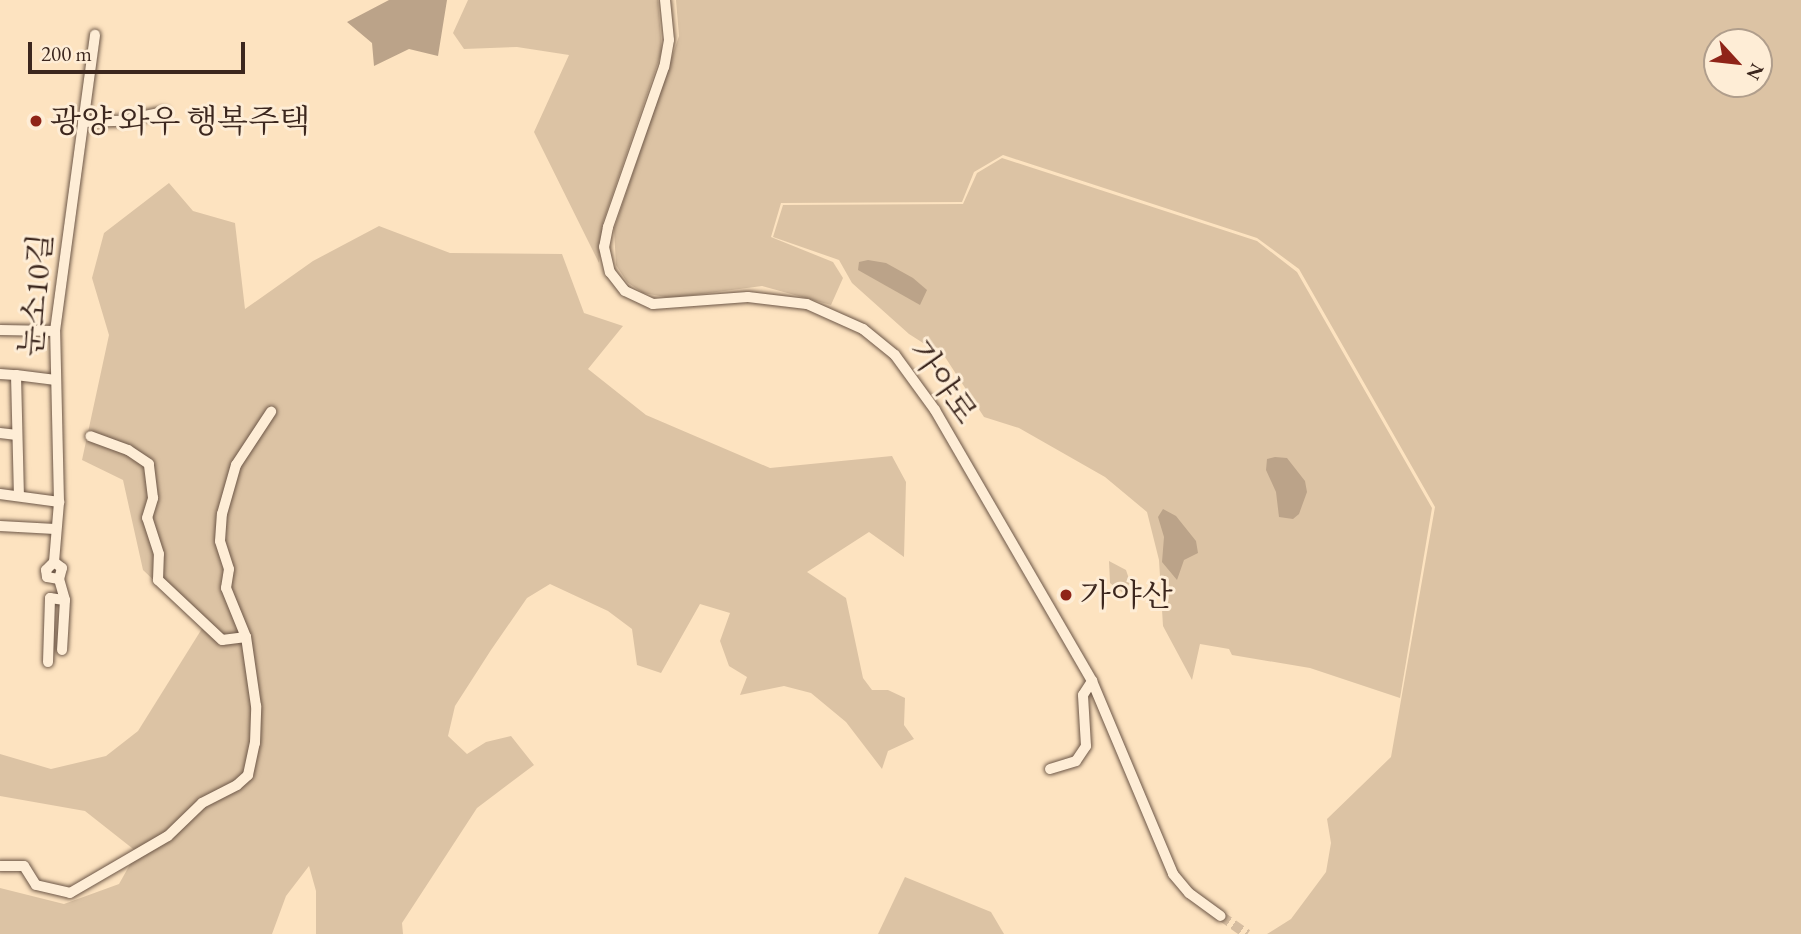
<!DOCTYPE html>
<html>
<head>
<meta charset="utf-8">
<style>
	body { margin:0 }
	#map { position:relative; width:1801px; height:934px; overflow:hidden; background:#fde3c0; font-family:"EB Garamond","Noto Serif KR",serif }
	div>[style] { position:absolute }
	.green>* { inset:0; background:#dcc3a4 }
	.water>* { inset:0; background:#bba389 }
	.minor-tunnel>* { height:10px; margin-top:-5px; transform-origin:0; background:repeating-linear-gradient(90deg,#d6bda0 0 10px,transparent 0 15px) }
	.roads { filter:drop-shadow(0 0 2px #6c5646) drop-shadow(0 0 2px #6c5646) }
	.minor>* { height:10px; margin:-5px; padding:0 5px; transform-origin:5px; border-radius:5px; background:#feedd6 }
	.dots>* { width:19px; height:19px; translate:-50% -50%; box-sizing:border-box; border:4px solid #feedd6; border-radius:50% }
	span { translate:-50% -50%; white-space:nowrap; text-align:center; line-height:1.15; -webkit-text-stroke:6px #feedd6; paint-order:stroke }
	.poi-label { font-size:32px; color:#3c271e }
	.left { translate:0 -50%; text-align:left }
	.street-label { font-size:32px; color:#3c271e }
	.north { position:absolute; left:1703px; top:28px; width:70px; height:70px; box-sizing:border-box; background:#feedd6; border:2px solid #b09e8c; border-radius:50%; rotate:117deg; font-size:19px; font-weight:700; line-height:28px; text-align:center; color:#3c271e }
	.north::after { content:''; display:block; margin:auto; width:24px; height:32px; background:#8f2418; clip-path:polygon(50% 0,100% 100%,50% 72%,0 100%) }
	.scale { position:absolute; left:28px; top:42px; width:217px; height:32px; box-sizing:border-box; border:4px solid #3c271e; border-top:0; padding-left:9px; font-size:21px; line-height:24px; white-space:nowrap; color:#3c271e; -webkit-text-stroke:5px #feedd6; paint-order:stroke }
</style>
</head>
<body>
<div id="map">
	<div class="green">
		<i style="clip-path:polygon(468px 0,658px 0,662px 51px,603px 222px,599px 263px,534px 132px,569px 55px,517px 47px,464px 49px,453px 33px)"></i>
		<i style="clip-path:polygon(evenodd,676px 0,1801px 0,1801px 934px,1267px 934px,1291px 919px,1326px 872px,1331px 843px,1327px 819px,1391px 757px,1435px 507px,1299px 269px,1257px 238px,1003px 155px,974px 172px,962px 202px,781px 203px,771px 237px,833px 262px,843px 278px,831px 305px,762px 286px,671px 298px,643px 293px,627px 282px,616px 265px,614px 229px,679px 36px,676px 0,1717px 42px,1759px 42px,1759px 84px,1717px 84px,1717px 42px)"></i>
		<i style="clip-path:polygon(1002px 158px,1257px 241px,1297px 272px,1432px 508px,1400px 698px,1310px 668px,1232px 655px,1229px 649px,1200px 644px,1192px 680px,1163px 626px,1159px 560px,1147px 512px,1105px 477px,1019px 428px,984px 417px,945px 357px,909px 334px,852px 283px,839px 260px,773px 237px,783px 205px,963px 204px,977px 173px)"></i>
		<i style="clip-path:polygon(169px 183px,193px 211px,235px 223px,245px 309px,313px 261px,379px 226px,450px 253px,562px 254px,584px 313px,623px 326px,588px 369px,646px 415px,770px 468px,892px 456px,906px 482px,904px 557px,869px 532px,807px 572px,846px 598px,863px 678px,872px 690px,888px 690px,905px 698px,904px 725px,914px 739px,888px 751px,882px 769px,846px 722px,811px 693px,784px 686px,740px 695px,747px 677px,729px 666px,720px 641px,730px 613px,700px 604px,661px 673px,637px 665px,632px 629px,608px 611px,550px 584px,527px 598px,491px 650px,455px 706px,448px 736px,467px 754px,486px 742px,511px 736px,534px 765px,477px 808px,402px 923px,403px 934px,316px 934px,316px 891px,309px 866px,286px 896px,272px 934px,0 934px,0 888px,64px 904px,119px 884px,137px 852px,85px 811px,0 796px,0 754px,51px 769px,106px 756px,138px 731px,203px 627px,143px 570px,123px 480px,82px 460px,109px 335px,92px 278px,104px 233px)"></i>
		<i style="clip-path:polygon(1109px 561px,1126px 570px,1130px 582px,1124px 594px,1110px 583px)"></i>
		<i style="clip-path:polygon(905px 877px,991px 912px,1004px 934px,878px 934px)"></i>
	</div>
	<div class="water">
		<i style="clip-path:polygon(389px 0,447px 0,438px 56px,409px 49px,374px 66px,372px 43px,347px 22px)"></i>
		<i style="clip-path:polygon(868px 260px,886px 263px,913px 278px,927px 290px,920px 305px,858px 270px,859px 262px)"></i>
		<i style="clip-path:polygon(1275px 457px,1287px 458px,1305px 481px,1307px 492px,1299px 514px,1293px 519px,1279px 517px,1276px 492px,1266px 470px,1267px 459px)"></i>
		<i style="clip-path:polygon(1163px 509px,1176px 516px,1196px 541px,1198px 553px,1184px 560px,1177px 580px,1162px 562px,1164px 537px,1158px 517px)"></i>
	</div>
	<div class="minor-tunnel">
		<i style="left:1221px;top:916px;width:32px;rotate:35deg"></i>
	</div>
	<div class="roads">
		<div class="minor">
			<i style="left:665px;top:0;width:40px;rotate:84.3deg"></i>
			<i style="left:669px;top:40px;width:27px;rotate:100deg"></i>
			<i style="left:664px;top:67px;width:170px;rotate:109.3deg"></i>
			<i style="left:608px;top:227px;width:20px;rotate:101deg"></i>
			<i style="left:604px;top:247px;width:26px;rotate:77deg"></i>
			<i style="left:610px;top:272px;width:24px;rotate:52deg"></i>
			<i style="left:625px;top:291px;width:31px;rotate:25deg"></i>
			<i style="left:653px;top:304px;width:95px;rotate:-4.2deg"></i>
			<i style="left:748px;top:297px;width:59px;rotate:6.8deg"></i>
			<i style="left:807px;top:304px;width:61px;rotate:24.1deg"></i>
			<i style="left:863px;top:329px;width:41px;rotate:39.1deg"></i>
			<i style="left:895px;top:355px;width:68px;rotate:54deg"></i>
			<i style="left:935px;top:410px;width:313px;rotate:59.9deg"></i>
			<i style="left:1092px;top:681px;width:209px;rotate:67.2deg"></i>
			<i style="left:1173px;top:874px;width:25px;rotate:50deg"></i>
			<i style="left:1189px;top:893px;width:39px;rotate:36deg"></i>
			<i style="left:83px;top:122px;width:38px;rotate:-2deg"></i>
			<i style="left:121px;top:121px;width:44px;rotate:-11.8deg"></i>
			<i style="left:0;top:330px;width:55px;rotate:1deg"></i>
			<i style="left:0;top:374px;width:16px;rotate:4deg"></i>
			<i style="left:16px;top:375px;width:121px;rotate:88.6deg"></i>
			<i style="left:16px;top:375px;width:40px;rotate:7.1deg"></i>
			<i style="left:0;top:433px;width:17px;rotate:7deg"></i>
			<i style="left:0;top:494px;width:60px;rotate:7.7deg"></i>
			<i style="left:0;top:526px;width:55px;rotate:3.1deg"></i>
			<i style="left:54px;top:562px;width:10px;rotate:37deg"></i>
			<i style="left:62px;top:568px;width:11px;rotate:105deg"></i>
			<i style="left:59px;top:579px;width:12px;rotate:-171deg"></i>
			<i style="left:47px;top:577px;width:7px;rotate:-98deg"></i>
			<i style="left:46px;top:570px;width:11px;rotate:-45deg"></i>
			<i style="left:54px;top:562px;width:60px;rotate:-85.2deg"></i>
			<i style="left:59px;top:502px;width:171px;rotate:-91.3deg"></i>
			<i style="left:55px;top:331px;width:299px;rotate:-82.3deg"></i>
			<i style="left:59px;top:579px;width:22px;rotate:74deg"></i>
			<i style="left:65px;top:600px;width:50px;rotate:93.4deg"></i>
			<i style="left:246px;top:637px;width:53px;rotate:-112.2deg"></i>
			<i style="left:226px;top:588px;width:19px;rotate:-81deg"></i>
			<i style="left:229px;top:569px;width:29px;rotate:-108deg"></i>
			<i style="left:220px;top:541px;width:27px;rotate:-86deg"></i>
			<i style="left:222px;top:514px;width:51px;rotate:-74.1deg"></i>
			<i style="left:236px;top:465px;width:64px;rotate:-56.6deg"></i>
			<i style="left:48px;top:662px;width:64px;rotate:-88.2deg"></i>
			<i style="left:50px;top:598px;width:15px;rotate:8deg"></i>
			<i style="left:1050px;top:769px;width:27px;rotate:-17deg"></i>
			<i style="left:1076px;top:761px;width:18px;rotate:-56deg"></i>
			<i style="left:1086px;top:746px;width:51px;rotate:-93.4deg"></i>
			<i style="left:1083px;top:695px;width:17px;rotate:-57deg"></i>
			<i style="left:0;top:866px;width:24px"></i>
			<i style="left:24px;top:866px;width:22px;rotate:58deg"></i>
			<i style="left:36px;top:885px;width:35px;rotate:13deg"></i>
			<i style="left:70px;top:893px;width:113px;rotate:-30.2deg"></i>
			<i style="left:168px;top:836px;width:47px;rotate:-44.1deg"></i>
			<i style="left:202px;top:803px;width:39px;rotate:-27deg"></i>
			<i style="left:237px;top:785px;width:15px;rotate:-42deg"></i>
			<i style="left:248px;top:775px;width:33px;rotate:-78deg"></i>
			<i style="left:255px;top:743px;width:37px;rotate:-88deg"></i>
			<i style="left:256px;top:706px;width:70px;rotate:-98.2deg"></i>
			<i style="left:246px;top:637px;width:24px;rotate:173deg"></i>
			<i style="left:222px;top:640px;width:88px;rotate:-136.8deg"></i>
			<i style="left:158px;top:580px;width:26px;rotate:-88deg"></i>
			<i style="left:159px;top:554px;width:38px;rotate:-108deg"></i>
			<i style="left:147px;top:518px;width:21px;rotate:-73deg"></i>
			<i style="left:153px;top:498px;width:34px;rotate:-97deg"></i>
			<i style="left:149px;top:464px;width:25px;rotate:-146deg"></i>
			<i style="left:128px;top:450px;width:40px;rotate:-159.8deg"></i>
		</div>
	</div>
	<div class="dots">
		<i style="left:36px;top:121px;background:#8f2418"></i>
		<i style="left:1066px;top:595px;background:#8f2418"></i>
	</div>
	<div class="poi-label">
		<span class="left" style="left:50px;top:121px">광양 와우 행복주택</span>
		<span class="left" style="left:1080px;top:595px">가야산</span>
	</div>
	<div class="street-label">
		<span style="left:36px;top:295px;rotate:-85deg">눈소10길</span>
		<span style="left:943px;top:382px;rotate:55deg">가야로</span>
	</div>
	<div class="north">N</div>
	<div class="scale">200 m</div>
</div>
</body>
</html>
